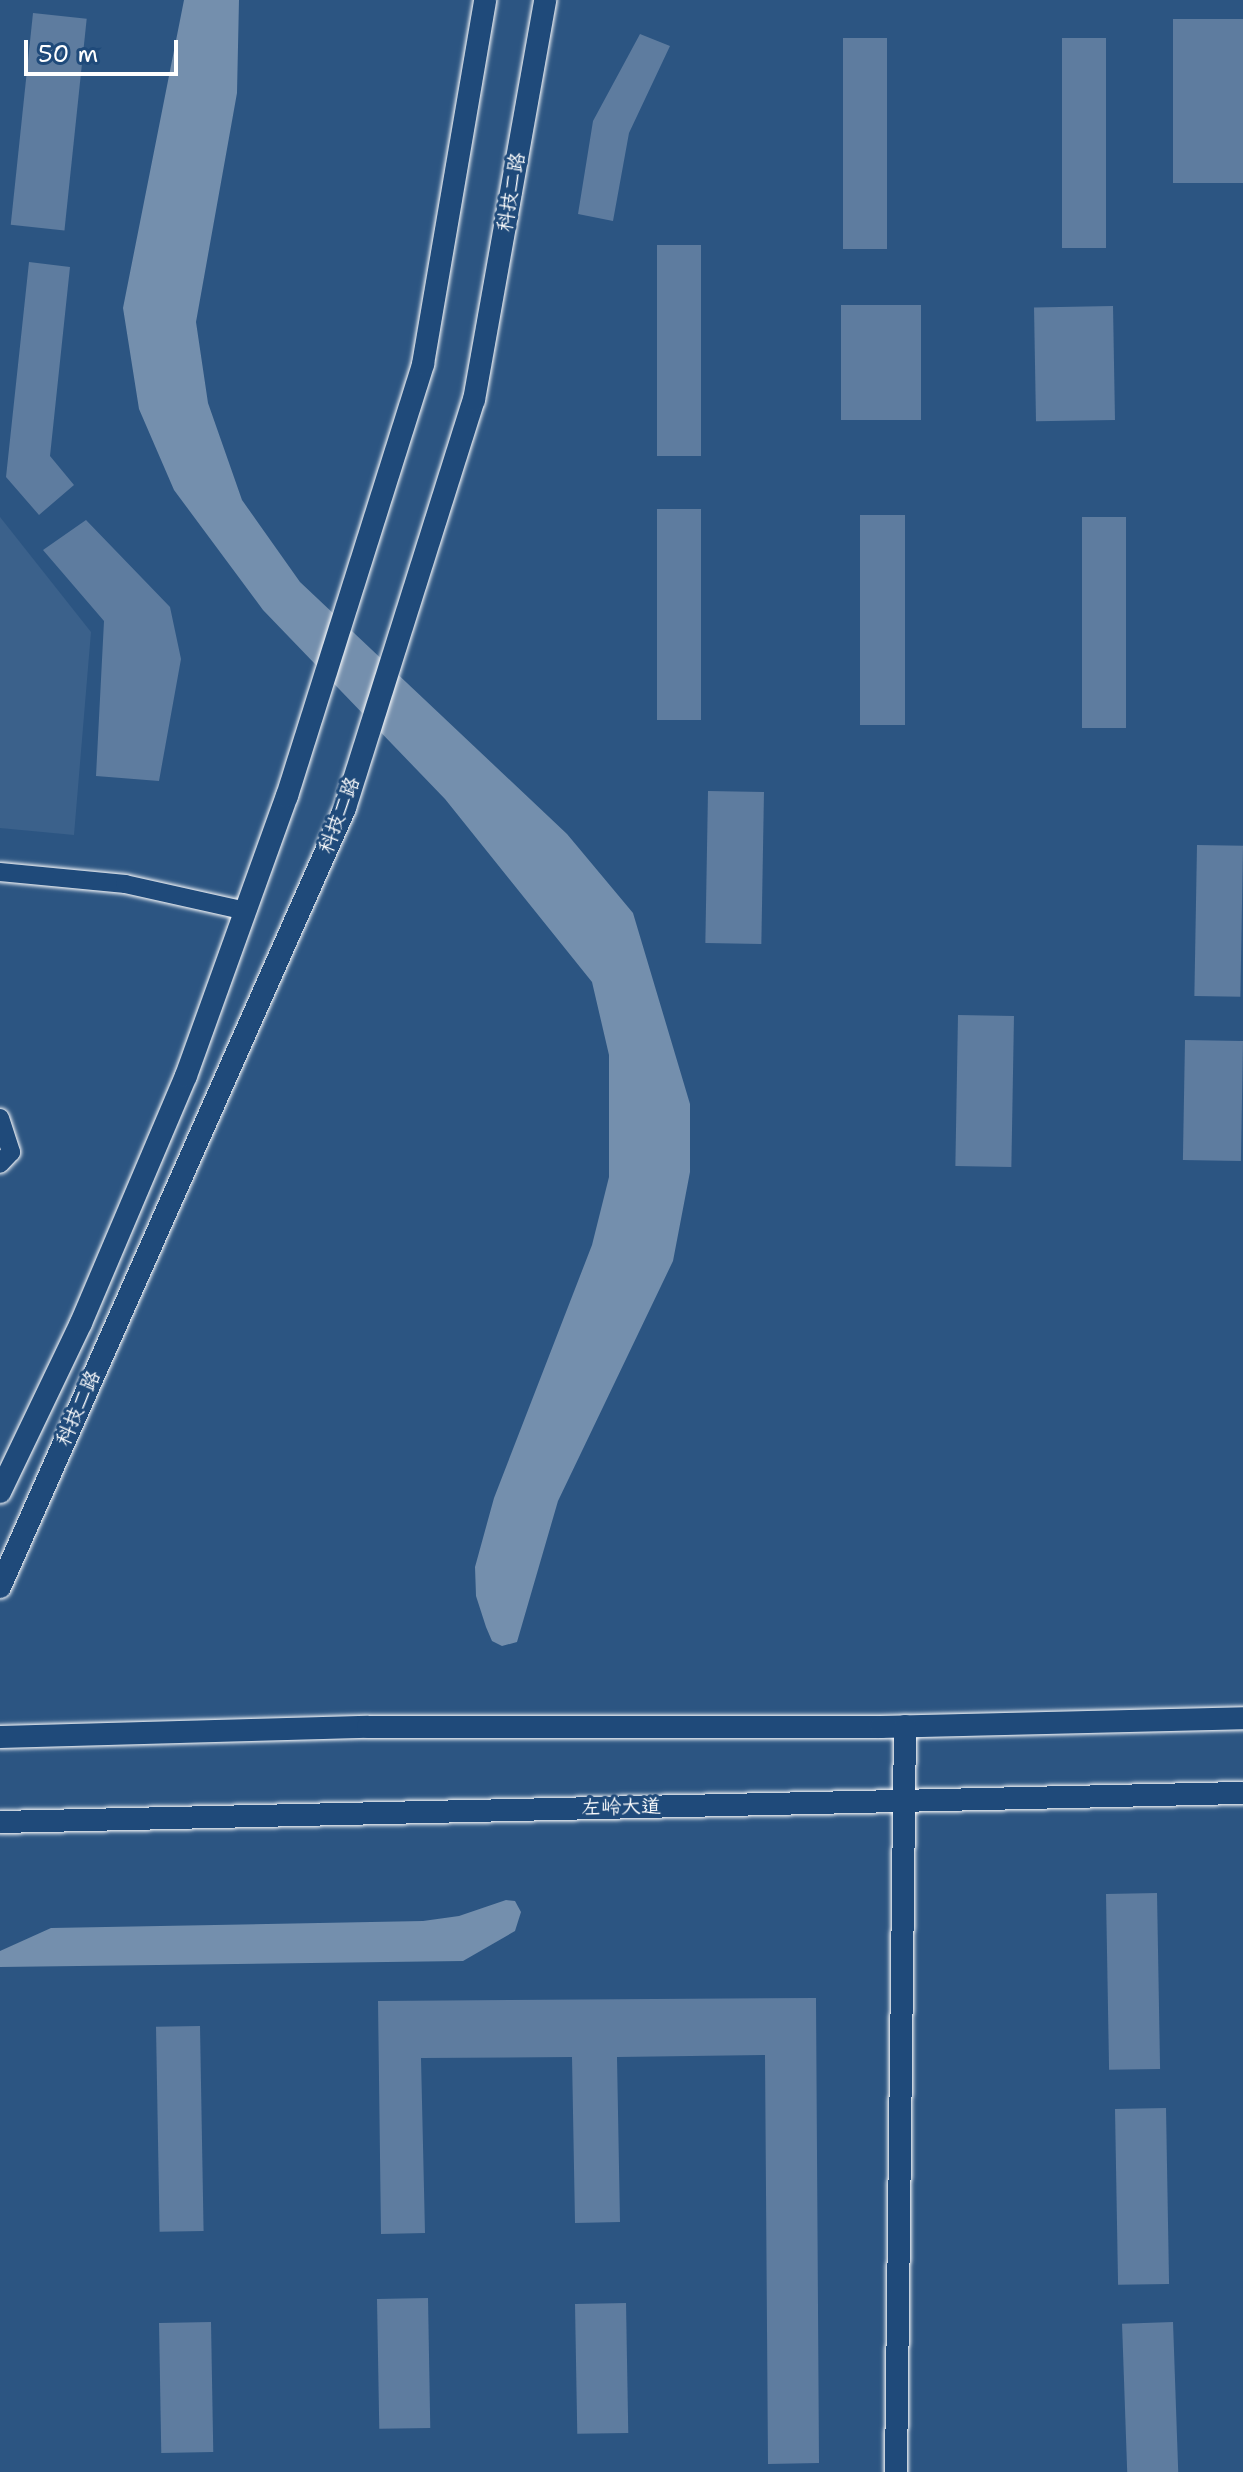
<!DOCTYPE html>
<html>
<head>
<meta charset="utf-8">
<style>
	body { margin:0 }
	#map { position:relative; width:1243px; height:2472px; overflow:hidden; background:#2c5582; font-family:"Shantell Sans","LXGW WenKai TC",sans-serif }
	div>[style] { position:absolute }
	.built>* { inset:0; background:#3b618b }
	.water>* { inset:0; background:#748fad }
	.building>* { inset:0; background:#5e7c9f; transform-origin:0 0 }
	.roads { filter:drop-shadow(0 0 2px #fff) drop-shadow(0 0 2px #fff) }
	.minor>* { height:18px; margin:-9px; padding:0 9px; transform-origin:9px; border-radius:9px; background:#1f4a7a }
	.tertiary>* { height:22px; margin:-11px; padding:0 11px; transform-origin:11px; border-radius:11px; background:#1f4a7a }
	span { translate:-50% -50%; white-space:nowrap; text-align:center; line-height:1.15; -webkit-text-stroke:6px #1f4a7a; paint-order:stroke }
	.street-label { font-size:20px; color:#fff }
	.scale { position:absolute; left:24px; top:40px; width:154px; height:36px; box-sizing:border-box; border:4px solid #fff; border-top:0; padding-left:10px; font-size:24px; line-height:28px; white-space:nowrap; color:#fff; -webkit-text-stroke:6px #1f4a7a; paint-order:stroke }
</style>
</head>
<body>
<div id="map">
	<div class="built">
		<i style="clip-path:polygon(0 517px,91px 632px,74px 835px,0 828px)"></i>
	</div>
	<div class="water">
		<i style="clip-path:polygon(184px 0,239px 0,237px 93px,196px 322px,208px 403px,242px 500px,300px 582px,567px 834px,633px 913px,690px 1104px,690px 1172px,673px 1261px,558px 1501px,517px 1642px,502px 1646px,492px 1641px,486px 1627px,476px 1596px,475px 1567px,494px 1498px,592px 1245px,609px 1177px,609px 1055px,592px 982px,445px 799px,263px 610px,174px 490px,139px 409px,123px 308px)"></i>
		<i style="clip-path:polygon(506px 1900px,515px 1901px,521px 1912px,515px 1931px,463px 1961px,0 1967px,0 1951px,51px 1928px,423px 1921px,459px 1916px)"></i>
	</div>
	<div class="building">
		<i style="left:33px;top:13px;width:54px;height:213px;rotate:6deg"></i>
		<i style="left:1173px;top:19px;width:70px;height:164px"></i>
		<i style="clip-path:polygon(640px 34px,670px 46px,629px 133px,613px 221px,578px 214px,593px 121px)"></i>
		<i style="left:843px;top:38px;width:44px;height:211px"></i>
		<i style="left:1062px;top:38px;width:44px;height:210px"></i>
		<i style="left:657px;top:245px;width:44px;height:211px"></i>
		<i style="clip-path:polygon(29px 262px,70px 267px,50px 456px,74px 485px,39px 515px,6px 477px)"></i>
		<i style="left:921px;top:305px;width:115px;height:80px;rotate:90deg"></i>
		<i style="left:1113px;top:306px;width:114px;height:79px;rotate:89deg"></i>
		<i style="left:657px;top:509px;width:44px;height:211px"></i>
		<i style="left:860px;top:515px;width:45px;height:210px"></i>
		<i style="left:1082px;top:517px;width:44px;height:211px"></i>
		<i style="clip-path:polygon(86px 520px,170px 607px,181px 659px,159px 781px,96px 776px,104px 621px,43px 550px)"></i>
		<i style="left:708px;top:791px;width:56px;height:152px;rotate:1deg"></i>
		<i style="left:1197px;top:845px;width:46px;height:151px;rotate:1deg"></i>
		<i style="left:958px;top:1015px;width:56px;height:151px;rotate:1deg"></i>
		<i style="left:1185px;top:1040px;width:58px;height:120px;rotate:1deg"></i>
		<i style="left:1157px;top:1893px;width:176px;height:51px;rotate:89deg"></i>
		<i style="clip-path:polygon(816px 1998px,819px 2463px,768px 2464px,765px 2055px,617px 2057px,620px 2222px,575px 2223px,572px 2057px,421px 2058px,425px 2233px,381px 2234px,378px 2001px)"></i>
		<i style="left:200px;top:2026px;width:205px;height:44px;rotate:89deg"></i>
		<i style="left:1166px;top:2108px;width:176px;height:51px;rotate:89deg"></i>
		<i style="left:428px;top:2298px;width:130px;height:51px;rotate:89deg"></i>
		<i style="left:626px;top:2303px;width:130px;height:51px;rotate:89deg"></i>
		<i style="left:211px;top:2322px;width:130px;height:52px;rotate:89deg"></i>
		<i style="left:1173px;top:2322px;width:150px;height:51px;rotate:88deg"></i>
	</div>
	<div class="roads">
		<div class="minor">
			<i style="left:0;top:872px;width:126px;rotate:5.5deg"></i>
			<i style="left:125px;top:884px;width:124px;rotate:12.6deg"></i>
			<i style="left:0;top:1118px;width:36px;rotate:72deg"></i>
			<i style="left:11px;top:1152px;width:16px;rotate:133deg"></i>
		</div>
		<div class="tertiary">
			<i style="left:0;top:1492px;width:187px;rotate:-64.4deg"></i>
			<i style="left:81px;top:1323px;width:268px;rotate:-67deg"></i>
			<i style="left:186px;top:1076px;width:298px;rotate:-70.2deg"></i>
			<i style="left:287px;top:796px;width:453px;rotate:-72.5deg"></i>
			<i style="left:423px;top:364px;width:369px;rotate:-80.3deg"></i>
			<i style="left:0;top:1587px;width:852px;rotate:-66.11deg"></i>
			<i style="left:345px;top:808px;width:428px;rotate:-72.5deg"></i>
			<i style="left:474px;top:400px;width:406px;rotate:-79.9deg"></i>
			<i style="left:0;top:1737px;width:368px;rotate:-1.6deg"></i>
			<i style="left:368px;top:1727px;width:513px"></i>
			<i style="left:881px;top:1727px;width:362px;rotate:-1.4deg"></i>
			<i style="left:0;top:1822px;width:1243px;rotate:-1.34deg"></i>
			<i style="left:896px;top:2472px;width:746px;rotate:-89.31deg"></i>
		</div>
	</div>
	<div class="street-label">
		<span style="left:511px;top:192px;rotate:-80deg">科技二路</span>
		<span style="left:339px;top:815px;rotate:-69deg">科技二路</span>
		<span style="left:78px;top:1408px;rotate:-66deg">科技二路</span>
		<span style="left:621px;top:1807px;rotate:-1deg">左岭大道</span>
	</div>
	<div class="scale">50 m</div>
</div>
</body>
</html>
